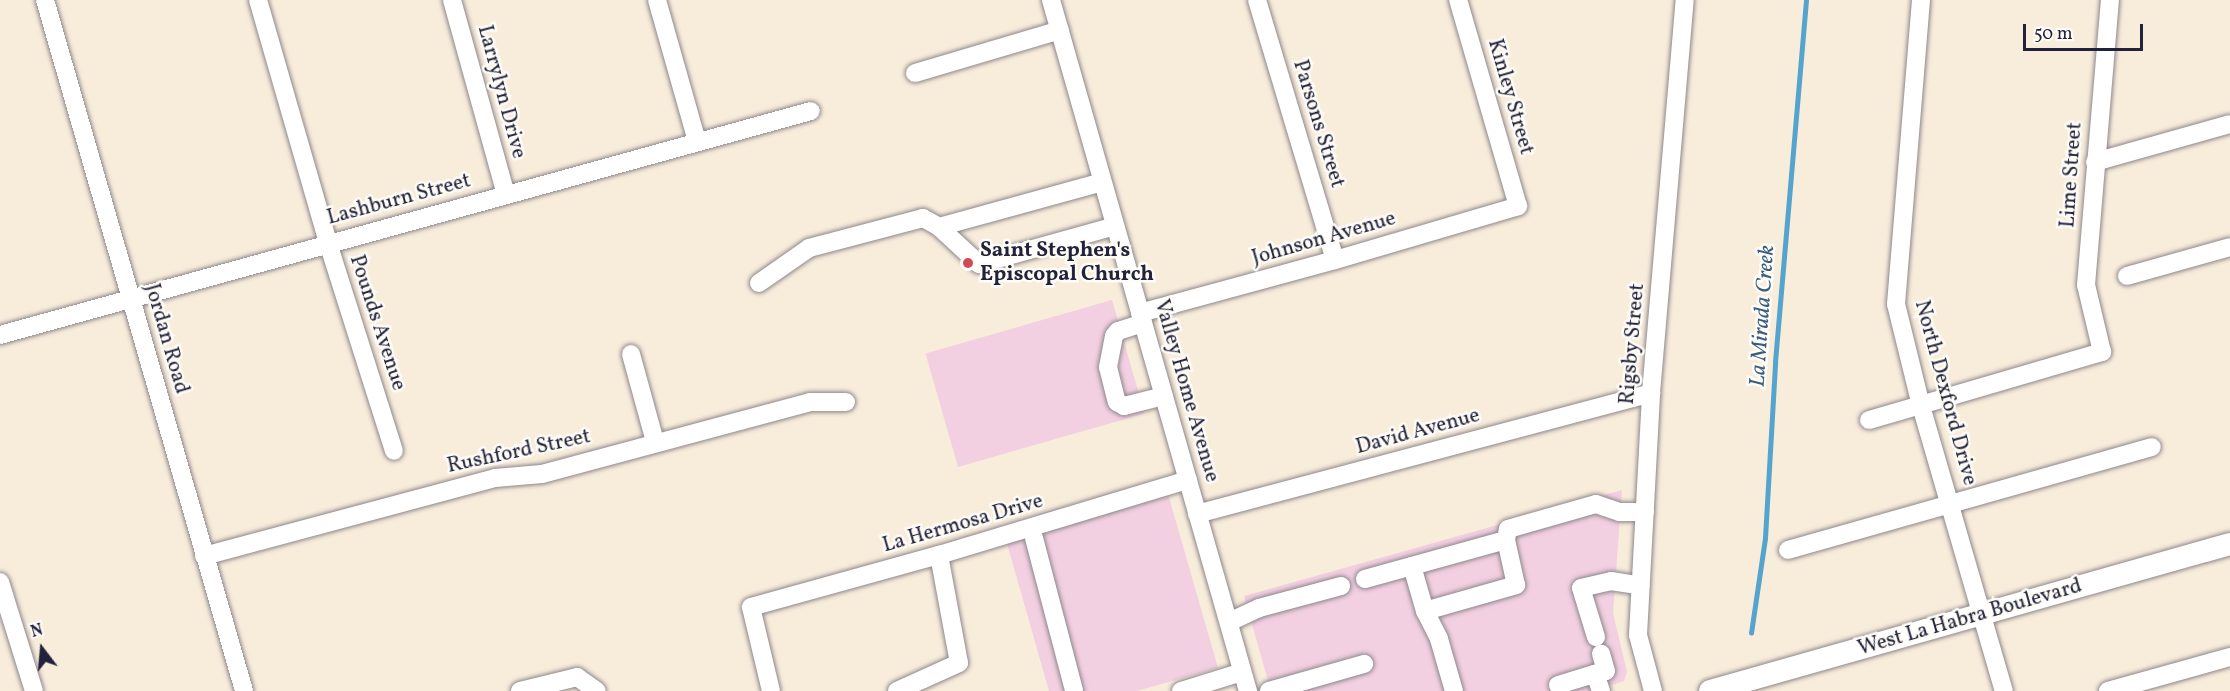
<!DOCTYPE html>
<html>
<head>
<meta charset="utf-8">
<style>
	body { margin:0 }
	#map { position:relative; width:2230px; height:691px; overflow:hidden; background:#f8ecdb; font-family:Vollkorn,serif }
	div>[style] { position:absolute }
	.built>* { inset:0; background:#f2cfe1; transform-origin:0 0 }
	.stream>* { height:4.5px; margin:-2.25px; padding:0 2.25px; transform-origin:2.25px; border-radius:2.25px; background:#54a4ce }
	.roads { filter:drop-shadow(0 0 2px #8d878b) drop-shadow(0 0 2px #8d878b) }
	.minor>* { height:18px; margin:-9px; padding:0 9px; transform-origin:9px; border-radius:9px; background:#fff }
	.major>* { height:22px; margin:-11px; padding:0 11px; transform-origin:11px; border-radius:11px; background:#fff }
	.dots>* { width:16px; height:16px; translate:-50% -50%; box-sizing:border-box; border:3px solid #fdfcf7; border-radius:50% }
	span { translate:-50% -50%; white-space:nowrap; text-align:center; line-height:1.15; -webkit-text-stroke:5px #fdfcf7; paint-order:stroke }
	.street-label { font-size:21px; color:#22223b }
	.poi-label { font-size:21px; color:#22223b; font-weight:700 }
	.left { translate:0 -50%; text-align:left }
	.water-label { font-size:22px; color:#385c7d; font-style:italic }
	.north { position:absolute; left:12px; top:619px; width:60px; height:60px; -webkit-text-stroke:4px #fdfcf7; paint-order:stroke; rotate:344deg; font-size:16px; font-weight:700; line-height:24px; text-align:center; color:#22223b }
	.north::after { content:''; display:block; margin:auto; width:21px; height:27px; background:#22223b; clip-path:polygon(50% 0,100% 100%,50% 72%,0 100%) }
	.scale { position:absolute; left:2023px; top:24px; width:120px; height:27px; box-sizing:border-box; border:3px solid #22223b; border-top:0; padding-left:8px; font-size:18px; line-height:21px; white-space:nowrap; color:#22223b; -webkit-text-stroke:4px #fdfcf7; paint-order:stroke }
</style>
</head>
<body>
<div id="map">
	<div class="built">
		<i style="left:1112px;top:300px;width:118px;height:194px;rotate:74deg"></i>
		<i style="clip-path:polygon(1622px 490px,1613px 613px,1627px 672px,1624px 681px,1593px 691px,1271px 691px,1244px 596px)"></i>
		<i style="clip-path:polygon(1168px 494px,1218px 668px,1137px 691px,1049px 691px,1006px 540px)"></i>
	</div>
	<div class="stream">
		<i style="left:1751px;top:633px;width:96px;rotate:-81.6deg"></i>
		<i style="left:1765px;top:538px;width:176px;rotate:-86.7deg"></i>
		<i style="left:1775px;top:362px;width:363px;rotate:-85.1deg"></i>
	</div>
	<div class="roads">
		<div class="minor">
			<i style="left:45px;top:0;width:719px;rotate:73.93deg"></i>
			<i style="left:258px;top:0;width:253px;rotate:73.9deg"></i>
			<i style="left:328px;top:243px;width:218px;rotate:72.4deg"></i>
			<i style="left:452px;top:0;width:202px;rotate:74.5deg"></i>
			<i style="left:657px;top:0;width:147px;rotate:74.2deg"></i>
			<i style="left:1051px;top:0;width:719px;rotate:74.09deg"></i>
			<i style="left:1257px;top:0;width:271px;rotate:73.3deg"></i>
			<i style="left:1921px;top:0;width:305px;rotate:94.7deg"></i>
			<i style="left:1896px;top:304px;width:105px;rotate:76.2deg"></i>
			<i style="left:1921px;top:406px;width:297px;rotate:73.8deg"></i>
			<i style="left:915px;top:73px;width:151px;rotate:-16.5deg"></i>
			<i style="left:2095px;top:162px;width:140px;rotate:-15.7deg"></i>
			<i style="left:939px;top:227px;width:169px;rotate:-15.4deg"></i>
			<i style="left:2127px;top:276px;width:107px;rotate:-15.7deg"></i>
			<i style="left:759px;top:283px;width:61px;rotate:-35deg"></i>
			<i style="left:809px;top:248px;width:118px;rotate:-14.7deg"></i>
			<i style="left:923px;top:218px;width:18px;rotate:29deg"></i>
			<i style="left:939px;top:227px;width:54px;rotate:42.8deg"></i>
			<i style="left:979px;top:264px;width:141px;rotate:-15.6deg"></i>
			<i style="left:1140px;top:313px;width:202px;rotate:-15.2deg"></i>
			<i style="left:1335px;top:260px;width:191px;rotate:-16.4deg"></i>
			<i style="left:1518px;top:206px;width:215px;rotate:-106.2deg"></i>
			<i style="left:1143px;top:323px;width:26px;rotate:162deg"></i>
			<i style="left:1118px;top:331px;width:6px;rotate:129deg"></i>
			<i style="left:1114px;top:336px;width:32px;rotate:101deg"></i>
			<i style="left:1108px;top:367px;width:36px;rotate:76deg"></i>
			<i style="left:1117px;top:402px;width:8px;rotate:30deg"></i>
			<i style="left:1124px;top:406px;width:41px;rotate:-14deg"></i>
			<i style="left:0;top:335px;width:841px;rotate:-15.44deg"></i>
			<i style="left:631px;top:354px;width:91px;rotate:74.7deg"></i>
			<i style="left:1869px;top:420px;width:243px;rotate:-16.3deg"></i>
			<i style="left:2102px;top:352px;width:69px;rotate:-103.4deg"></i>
			<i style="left:2086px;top:285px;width:286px;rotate:-85.2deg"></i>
			<i style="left:1197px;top:514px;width:470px;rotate:-14.9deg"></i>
			<i style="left:1034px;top:538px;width:158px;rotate:75.3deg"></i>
			<i style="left:1788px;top:550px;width:378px;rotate:-15.8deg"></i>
			<i style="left:204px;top:556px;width:301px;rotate:-15deg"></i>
			<i style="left:495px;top:478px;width:47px;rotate:-4.9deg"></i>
			<i style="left:542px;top:474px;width:278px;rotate:-15deg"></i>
			<i style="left:810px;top:402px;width:36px"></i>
			<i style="left:1412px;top:566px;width:47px;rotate:73.9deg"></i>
			<i style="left:1425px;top:611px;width:31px;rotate:63deg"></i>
			<i style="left:1439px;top:639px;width:54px;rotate:73.9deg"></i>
			<i style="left:1365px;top:579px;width:146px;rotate:-15.5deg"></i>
			<i style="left:0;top:582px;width:114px;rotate:72.7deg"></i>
			<i style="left:1425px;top:611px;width:95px;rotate:-15.9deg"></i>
			<i style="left:1516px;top:585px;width:46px;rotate:-102.5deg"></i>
			<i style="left:1506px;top:540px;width:11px;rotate:-80deg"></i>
			<i style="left:1508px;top:529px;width:91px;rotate:-15.9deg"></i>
			<i style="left:1596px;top:504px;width:24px;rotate:19deg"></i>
			<i style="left:1619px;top:512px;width:26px"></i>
			<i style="left:1229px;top:622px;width:33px;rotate:-25deg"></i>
			<i style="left:1259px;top:608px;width:85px;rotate:-15deg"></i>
			<i style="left:1596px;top:637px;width:51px;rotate:-107deg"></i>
			<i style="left:1581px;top:588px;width:31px;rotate:-13deg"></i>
			<i style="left:1611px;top:581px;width:30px;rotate:9deg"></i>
			<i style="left:1558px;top:685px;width:39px;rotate:-17deg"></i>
			<i style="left:520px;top:691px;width:59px;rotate:-13.8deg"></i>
			<i style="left:577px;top:677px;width:24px;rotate:35deg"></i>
			<i style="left:771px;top:691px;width:86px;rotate:-103.4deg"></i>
			<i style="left:751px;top:607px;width:195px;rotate:-15.5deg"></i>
			<i style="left:939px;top:555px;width:260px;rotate:-16.8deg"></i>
			<i style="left:897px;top:691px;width:68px;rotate:-24.3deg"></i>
			<i style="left:959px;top:663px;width:110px;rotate:-100.5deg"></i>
			<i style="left:1181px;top:691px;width:64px;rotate:-17.3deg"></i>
			<i style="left:1269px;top:691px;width:99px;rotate:-15.9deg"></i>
			<i style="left:1601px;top:691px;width:18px;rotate:-109deg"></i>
			<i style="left:1595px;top:674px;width:11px;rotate:-15deg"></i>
			<i style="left:1606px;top:671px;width:18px;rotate:-106deg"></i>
			<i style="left:1653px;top:691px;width:58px;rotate:-105deg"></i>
			<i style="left:1638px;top:635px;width:242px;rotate:-86.9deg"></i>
			<i style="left:1651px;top:393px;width:394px;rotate:-85.1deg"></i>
			<i style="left:2108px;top:691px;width:127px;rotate:-15.6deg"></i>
		</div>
		<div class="major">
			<i style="left:1710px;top:691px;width:540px;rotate:-15.79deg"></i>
		</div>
	</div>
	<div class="dots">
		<i style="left:968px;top:263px;background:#d1495b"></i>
	</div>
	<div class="street-label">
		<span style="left:501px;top:92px;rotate:75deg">Larrylyn Drive</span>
		<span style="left:1510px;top:97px;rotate:74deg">Kinley Street</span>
		<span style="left:1318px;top:124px;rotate:73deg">Parsons Street</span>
		<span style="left:2072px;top:175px;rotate:-86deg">Lime Street</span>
		<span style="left:399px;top:200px;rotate:-15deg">Lashburn Street</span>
		<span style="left:1324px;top:239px;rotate:-16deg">Johnson Avenue</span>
		<span style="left:377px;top:323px;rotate:72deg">Pounds Avenue</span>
		<span style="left:166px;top:339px;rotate:74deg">Jordan Road</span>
		<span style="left:1633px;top:344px;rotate:-85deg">Rigsby Street</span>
		<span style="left:1186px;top:391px;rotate:74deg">Valley Home Avenue</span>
		<span style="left:1945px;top:393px;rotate:75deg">North Dexford Drive</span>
		<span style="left:1418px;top:432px;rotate:-15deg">David Avenue</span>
		<span style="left:519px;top:452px;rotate:-12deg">Rushford Street</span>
		<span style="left:963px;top:524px;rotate:-16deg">La Hermosa Drive</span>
		<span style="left:1970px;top:618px;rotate:-16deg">West La Habra Boulevard</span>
	</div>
	<div class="poi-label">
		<span class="left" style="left:980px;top:263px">Saint Stephen's<br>Episcopal Church</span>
	</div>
	<div class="water-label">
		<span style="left:1763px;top:316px;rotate:-86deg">La Mirada Creek</span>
	</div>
	<div class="north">N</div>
	<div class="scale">50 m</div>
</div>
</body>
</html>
